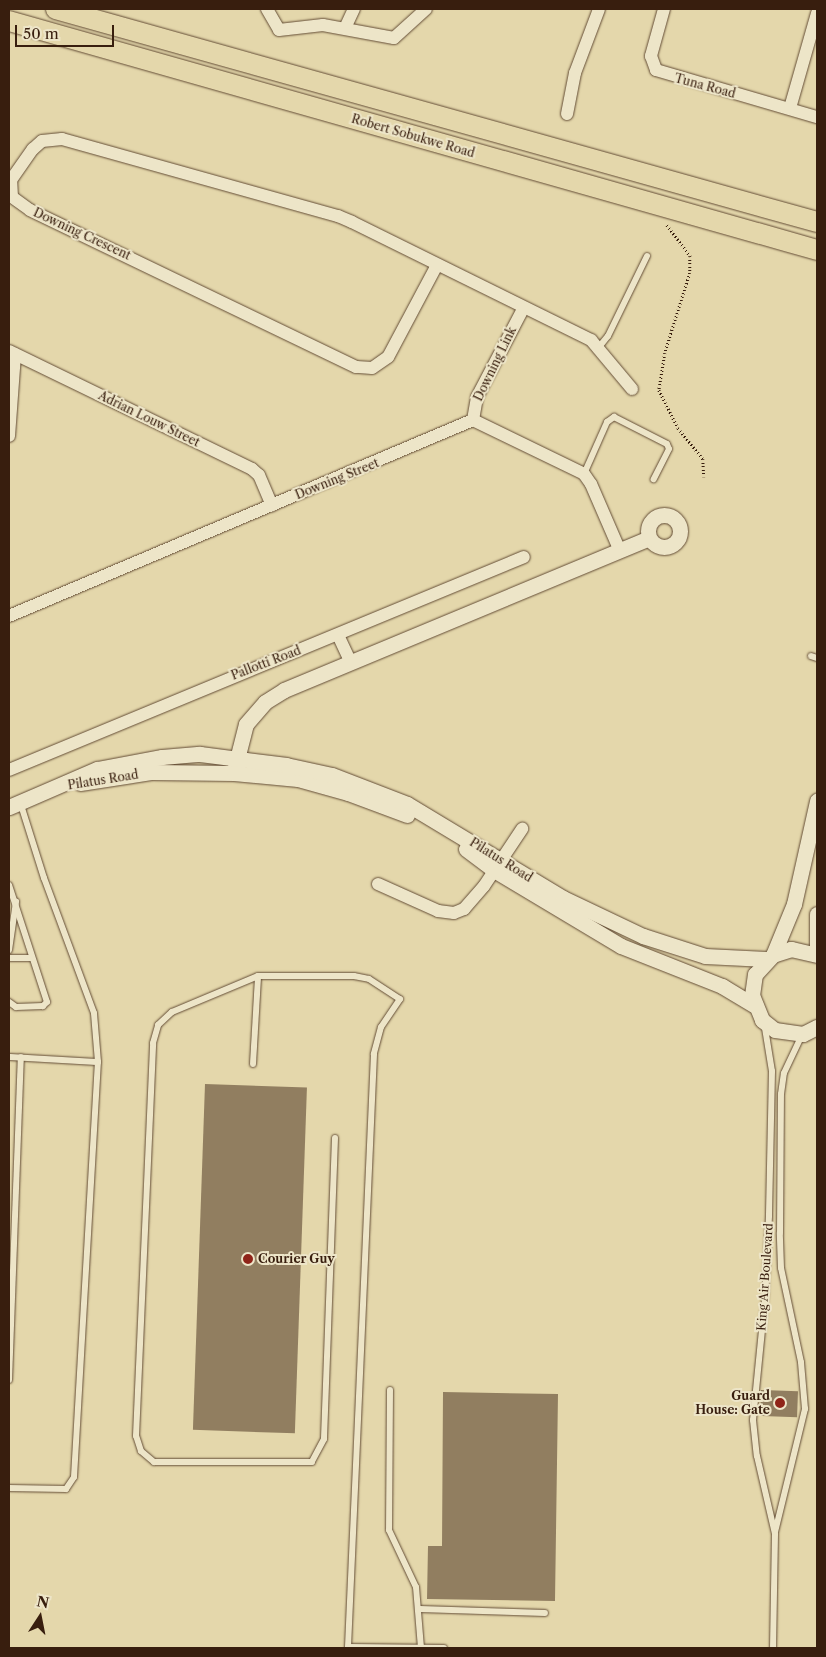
<!DOCTYPE html>
<html>
<head>
<meta charset="utf-8">
<style>
	body { margin:0 }
	#map { position:relative; width:826px; height:1657px; overflow:hidden; background:#e4d7ab; font-family:"Libre Caslon Text",serif }
	div>[style] { position:absolute }
	.building>* { inset:0; background:#917e60; transform-origin:0 0 }
	.path>* { height:2.5px; margin-top:-1.25px; transform-origin:0; background:repeating-linear-gradient(90deg,#381e0e 0 1px,transparent 0 3.5px) }
	.roads { filter:drop-shadow(0 0 1px #634c35) drop-shadow(0 0 1px #634c35) }
	.service>* { height:6px; margin:-3px; padding:0 3px; transform-origin:3px; border-radius:3px; background:#ede5c8 }
	.minor>* { height:12px; margin:-6px; padding:0 6px; transform-origin:6px; border-radius:6px; background:#ede5c8 }
	.tertiary>* { height:15px; margin:-7.5px; padding:0 7.5px; transform-origin:7.5px; border-radius:7.5px; background:#ede5c8 }
	.tertiary>.ring { margin:-7.5px; padding:0; box-sizing:content-box; background:none; border:15px solid #ede5c8; border-radius:50% }
	.primary>* { height:20px; margin:-10px; padding:0 10px; transform-origin:10px; border-radius:10px; background:#e4d7ab }
	.dots>* { width:14px; height:14px; translate:-50% -50%; box-sizing:border-box; border:2px solid #ede5c8; border-radius:50% }
	span { translate:-50% -50%; white-space:nowrap; text-align:center; line-height:1.15; -webkit-text-stroke:4px #ede5c8; paint-order:stroke }
	.street-label { font-size:12px; color:#381e0e }
	.poi-label { font-size:12px; color:#381e0e; font-weight:700 }
	.left { translate:0 -50%; text-align:left }
	.right { translate:-100% -50%; text-align:right }
	.frame { position:absolute; inset:0; border:10px solid #381e0e; pointer-events:none }
	.north { position:absolute; left:15px; top:1592px; width:50px; height:50px; -webkit-text-stroke:4px #ede5c8; paint-order:stroke; rotate:11deg; font-size:14px; font-weight:700; line-height:20px; text-align:center; color:#381e0e }
	.north::after { content:''; display:block; margin:auto; width:18px; height:22px; background:#381e0e; clip-path:polygon(50% 0,100% 100%,50% 72%,0 100%) }
	.scale { position:absolute; left:15px; top:25px; width:99px; height:22px; box-sizing:border-box; border:2px solid #381e0e; border-top:0; padding-left:6px; font-size:15px; line-height:18px; white-space:nowrap; color:#381e0e; -webkit-text-stroke:4px #ede5c8; paint-order:stroke }
</style>
</head>
<body>
<div id="map">
	<div class="building">
		<i style="left:205px;top:1084px;width:102px;height:346px;rotate:2deg"></i>
		<i style="left:761px;top:1390px;width:37px;height:26px;rotate:2deg"></i>
		<i style="clip-path:polygon(443px 1392px,558px 1394px,555px 1601px,427px 1599px,428px 1546px,442px 1546px)"></i>
	</div>
	<div class="path">
		<i style="left:667px;top:225px;width:39px;rotate:53deg"></i>
		<i style="left:690px;top:256px;width:17px;rotate:90deg"></i>
		<i style="left:690px;top:273px;width:84px;rotate:107.4deg"></i>
		<i style="left:665px;top:353px;width:37px;rotate:99deg"></i>
		<i style="left:659px;top:390px;width:42px;rotate:63.4deg"></i>
		<i style="left:678px;top:428px;width:40px;rotate:51deg"></i>
		<i style="left:703px;top:459px;width:18px;rotate:87deg"></i>
	</div>
	<div class="roads">
		<div class="service">
			<i style="left:599px;top:347px;width:14px;rotate:-51deg"></i>
			<i style="left:608px;top:336px;width:89px;rotate:-64deg"></i>
			<i style="left:584px;top:474px;width:57px;rotate:-66.1deg"></i>
			<i style="left:607px;top:422px;width:9px;rotate:-36deg"></i>
			<i style="left:614px;top:417px;width:59px;rotate:27deg"></i>
			<i style="left:667px;top:444px;width:5px;rotate:68deg"></i>
			<i style="left:669px;top:449px;width:34px;rotate:117deg"></i>
			<i style="left:811px;top:656px;width:6px;rotate:18deg"></i>
			<i style="left:9px;top:885px;width:123px;rotate:72deg"></i>
			<i style="left:47px;top:1002px;width:6px;rotate:135deg"></i>
			<i style="left:43px;top:1006px;width:27px;rotate:178deg"></i>
			<i style="left:16px;top:1007px;width:9px;rotate:-144deg"></i>
			<i style="left:9px;top:950px;width:49px;rotate:-81.7deg"></i>
			<i style="left:9px;top:958px;width:22px"></i>
			<i style="left:765px;top:1028px;width:44px;rotate:80.8deg"></i>
			<i style="left:772px;top:1071px;width:145px;rotate:91.2deg"></i>
			<i style="left:769px;top:1216px;width:84px;rotate:92.7deg"></i>
			<i style="left:765px;top:1300px;width:121px;rotate:95.7deg"></i>
			<i style="left:753px;top:1420px;width:36px;rotate:84deg"></i>
			<i style="left:757px;top:1456px;width:80px;rotate:77deg"></i>
			<i style="left:775px;top:1534px;width:114px;rotate:91deg"></i>
			<i style="left:9px;top:1057px;width:89px;rotate:3.2deg"></i>
			<i style="left:253px;top:1064px;width:88px;rotate:-86.7deg"></i>
			<i style="left:335px;top:1138px;width:301px;rotate:92.1deg"></i>
			<i style="left:324px;top:1439px;width:26px;rotate:118deg"></i>
			<i style="left:312px;top:1462px;width:158px;rotate:180deg"></i>
			<i style="left:154px;top:1462px;width:17px;rotate:-140deg"></i>
			<i style="left:141px;top:1451px;width:16px;rotate:-108deg"></i>
			<i style="left:136px;top:1436px;width:393px;rotate:-87.5deg"></i>
			<i style="left:153px;top:1043px;width:19px;rotate:-74deg"></i>
			<i style="left:158px;top:1025px;width:19px;rotate:-43deg"></i>
			<i style="left:172px;top:1012px;width:93px;rotate:-22.7deg"></i>
			<i style="left:258px;top:976px;width:96px"></i>
			<i style="left:354px;top:976px;width:15px;rotate:11deg"></i>
			<i style="left:369px;top:979px;width:37px;rotate:33deg"></i>
			<i style="left:400px;top:999px;width:34px;rotate:124deg"></i>
			<i style="left:381px;top:1027px;width:28px;rotate:105deg"></i>
			<i style="left:374px;top:1054px;width:595px;rotate:92.51deg"></i>
			<i style="left:9px;top:1380px;width:323px;rotate:-87.9deg"></i>
			<i style="left:390px;top:1390px;width:140px;rotate:90.4deg"></i>
			<i style="left:389px;top:1530px;width:63px;rotate:64.7deg"></i>
			<i style="left:416px;top:1587px;width:61px;rotate:85.3deg"></i>
			<i style="left:9px;top:1488px;width:57px;rotate:1deg"></i>
			<i style="left:66px;top:1489px;width:14px;rotate:-56deg"></i>
			<i style="left:74px;top:1477px;width:416px;rotate:-86.7deg"></i>
			<i style="left:98px;top:1062px;width:49px;rotate:-94.7deg"></i>
			<i style="left:94px;top:1013px;width:144px;rotate:-110.3deg"></i>
			<i style="left:44px;top:878px;width:80px;rotate:-107.5deg"></i>
			<i style="left:775px;top:1532px;width:127px;rotate:-76.3deg"></i>
			<i style="left:805px;top:1409px;width:47px;rotate:-94.9deg"></i>
			<i style="left:801px;top:1362px;width:96px;rotate:-102deg"></i>
			<i style="left:781px;top:1268px;width:35px;rotate:-92deg"></i>
			<i style="left:780px;top:1233px;width:139px;rotate:-89.6deg"></i>
			<i style="left:781px;top:1094px;width:21px;rotate:-82deg"></i>
			<i style="left:784px;top:1073px;width:42px;rotate:-64.7deg"></i>
			<i style="left:420px;top:1609px;width:125px;rotate:1.8deg"></i>
			<i style="left:348px;top:1647px;width:96px;rotate:0.6deg"></i>
		</div>
		<div class="minor">
			<i style="left:267px;top:9px;width:24px;rotate:60deg"></i>
			<i style="left:279px;top:30px;width:44px;rotate:-6.5deg"></i>
			<i style="left:323px;top:25px;width:72px;rotate:10.4deg"></i>
			<i style="left:394px;top:38px;width:43px;rotate:-42.2deg"></i>
			<i style="left:664px;top:9px;width:49px;rotate:105.5deg"></i>
			<i style="left:651px;top:56px;width:15px;rotate:70deg"></i>
			<i style="left:656px;top:70px;width:168px;rotate:16.3deg"></i>
			<i style="left:346px;top:26px;width:19px;rotate:-65deg"></i>
			<i style="left:790px;top:108px;width:99px;rotate:-74.1deg"></i>
			<i style="left:567px;top:114px;width:42px;rotate:-79deg"></i>
			<i style="left:575px;top:73px;width:68px;rotate:-69.4deg"></i>
			<i style="left:437px;top:265px;width:104px;rotate:118deg"></i>
			<i style="left:388px;top:357px;width:19px;rotate:145deg"></i>
			<i style="left:372px;top:368px;width:16px;rotate:-176deg"></i>
			<i style="left:356px;top:367px;width:362px;rotate:-154.3deg"></i>
			<i style="left:30px;top:210px;width:22px;rotate:-144deg"></i>
			<i style="left:12px;top:197px;width:17px;rotate:-93deg"></i>
			<i style="left:11px;top:180px;width:38px;rotate:-55deg"></i>
			<i style="left:33px;top:149px;width:12px;rotate:-42deg"></i>
			<i style="left:42px;top:141px;width:20px;rotate:-6deg"></i>
			<i style="left:62px;top:139px;width:287px;rotate:15.6deg"></i>
			<i style="left:338px;top:216px;width:15px;rotate:23deg"></i>
			<i style="left:352px;top:222px;width:267px;rotate:26.3deg"></i>
			<i style="left:591px;top:340px;width:64px;rotate:50.1deg"></i>
			<i style="left:9px;top:351px;width:270px;rotate:25.9deg"></i>
			<i style="left:252px;top:469px;width:9px;rotate:41deg"></i>
			<i style="left:259px;top:475px;width:33px;rotate:67deg"></i>
			<i style="left:473px;top:420px;width:23px;rotate:-80deg"></i>
			<i style="left:477px;top:397px;width:99px;rotate:-62.4deg"></i>
			<i style="left:9px;top:436px;width:82px;rotate:-85.8deg"></i>
			<i style="left:9px;top:616px;width:504px;rotate:-22.9deg"></i>
			<i style="left:473px;top:420px;width:123px;rotate:25.9deg"></i>
			<i style="left:584px;top:474px;width:12px;rotate:55deg"></i>
			<i style="left:591px;top:484px;width:73px;rotate:66.6deg"></i>
			<i style="left:338px;top:635px;width:31px;rotate:65deg"></i>
			<i style="left:9px;top:770px;width:557px;rotate:-22.47deg"></i>
			<i style="left:378px;top:884px;width:66px;rotate:24.2deg"></i>
			<i style="left:438px;top:911px;width:16px;rotate:7deg"></i>
			<i style="left:454px;top:913px;width:11px;rotate:-22deg"></i>
			<i style="left:464px;top:909px;width:30px;rotate:-49deg"></i>
			<i style="left:484px;top:886px;width:69px;rotate:-56.3deg"></i>
		</div>
		<div class="tertiary">
			<i class="ring" style="left:648px;top:515px;width:17px;height:17px"></i>
			<i style="left:235px;top:767px;width:44px;rotate:-75.7deg"></i>
			<i style="left:246px;top:724px;width:29px;rotate:-49deg"></i>
			<i style="left:265px;top:702px;width:22px;rotate:-32deg"></i>
			<i style="left:284px;top:690px;width:395px;rotate:-22.6deg"></i>
			<i style="left:80px;top:783px;width:73px;rotate:-8.7deg"></i>
			<i style="left:152px;top:772px;width:82px;rotate:0.7deg"></i>
			<i style="left:234px;top:773px;width:64px;rotate:5.4deg"></i>
			<i style="left:298px;top:779px;width:52px;rotate:15.6deg"></i>
			<i style="left:348px;top:793px;width:63px;rotate:20.4deg"></i>
			<i style="left:9px;top:807px;width:96px;rotate:-23.4deg"></i>
			<i style="left:97px;top:769px;width:66px;rotate:-10.5deg"></i>
			<i style="left:162px;top:757px;width:38px;rotate:-5deg"></i>
			<i style="left:200px;top:754px;width:87px;rotate:7.3deg"></i>
			<i style="left:286px;top:765px;width:47px;rotate:12.3deg"></i>
			<i style="left:332px;top:775px;width:80px;rotate:21.1deg"></i>
			<i style="left:407px;top:804px;width:182px;rotate:31.1deg"></i>
			<i style="left:563px;top:898px;width:89px;rotate:25.4deg"></i>
			<i style="left:643px;top:936px;width:65px;rotate:17.9deg"></i>
			<i style="left:705px;top:956px;width:61px;rotate:2.8deg"></i>
			<i style="left:466px;top:849px;width:35px;rotate:37deg"></i>
			<i style="left:494px;top:870px;width:148px;rotate:30.9deg"></i>
			<i style="left:621px;top:946px;width:109px;rotate:21.6deg"></i>
			<i style="left:722px;top:986px;width:37px;rotate:31deg"></i>
			<i style="left:817px;top:914px;width:37px;rotate:90deg"></i>
			<i style="left:773px;top:955px;width:55px;rotate:-67.6deg"></i>
			<i style="left:794px;top:904px;width:106px;rotate:-77.4deg"></i>
			<i style="left:817px;top:955px;width:27px;rotate:-167deg"></i>
			<i style="left:791px;top:949px;width:19px;rotate:162deg"></i>
			<i style="left:773px;top:955px;width:26px;rotate:133deg"></i>
			<i style="left:755px;top:974px;width:21px;rotate:98deg"></i>
			<i style="left:752px;top:995px;width:27px;rotate:68deg"></i>
			<i style="left:762px;top:1020px;width:16px;rotate:38deg"></i>
			<i style="left:775px;top:1030px;width:28px;rotate:8deg"></i>
			<i style="left:803px;top:1034px;width:16px;rotate:-27deg"></i>
		</div>
		<div class="primary">
			<i style="left:56px;top:9px;width:790px;rotate:15.64deg"></i>
			<i style="left:9px;top:21px;width:840px;rotate:15.82deg"></i>
		</div>
	</div>
	<div class="dots">
		<i style="left:248px;top:1259px;background:#8f2418"></i>
		<i style="left:780px;top:1403px;background:#8f2418"></i>
	</div>
	<div class="street-label">
		<span style="left:705px;top:86px;rotate:15deg">Tuna Road</span>
		<span style="left:413px;top:136px;rotate:16deg">Robert Sobukwe Road</span>
		<span style="left:82px;top:234px;rotate:25deg">Downing Crescent</span>
		<span style="left:495px;top:364px;rotate:-64deg">Downing Link</span>
		<span style="left:149px;top:419px;rotate:26deg">Adrian Louw Street</span>
		<span style="left:337px;top:479px;rotate:-22deg">Downing Street</span>
		<span style="left:266px;top:663px;rotate:-21deg">Pallotti Road</span>
		<span style="left:103px;top:780px;rotate:-9deg">Pilatus Road</span>
		<span style="left:501px;top:860px;rotate:32deg">Pilatus Road</span>
		<span style="left:765px;top:1277px;rotate:-86deg">King Air Boulevard</span>
	</div>
	<div class="poi-label">
		<span class="left" style="left:258px;top:1259px">Courier Guy</span>
		<span class="right" style="left:770px;top:1403px">Guard<br>House: Gate</span>
	</div>
	<div class="frame"></div>
	<div class="north">N</div>
	<div class="scale">50 m</div>
</div>
</body>
</html>
